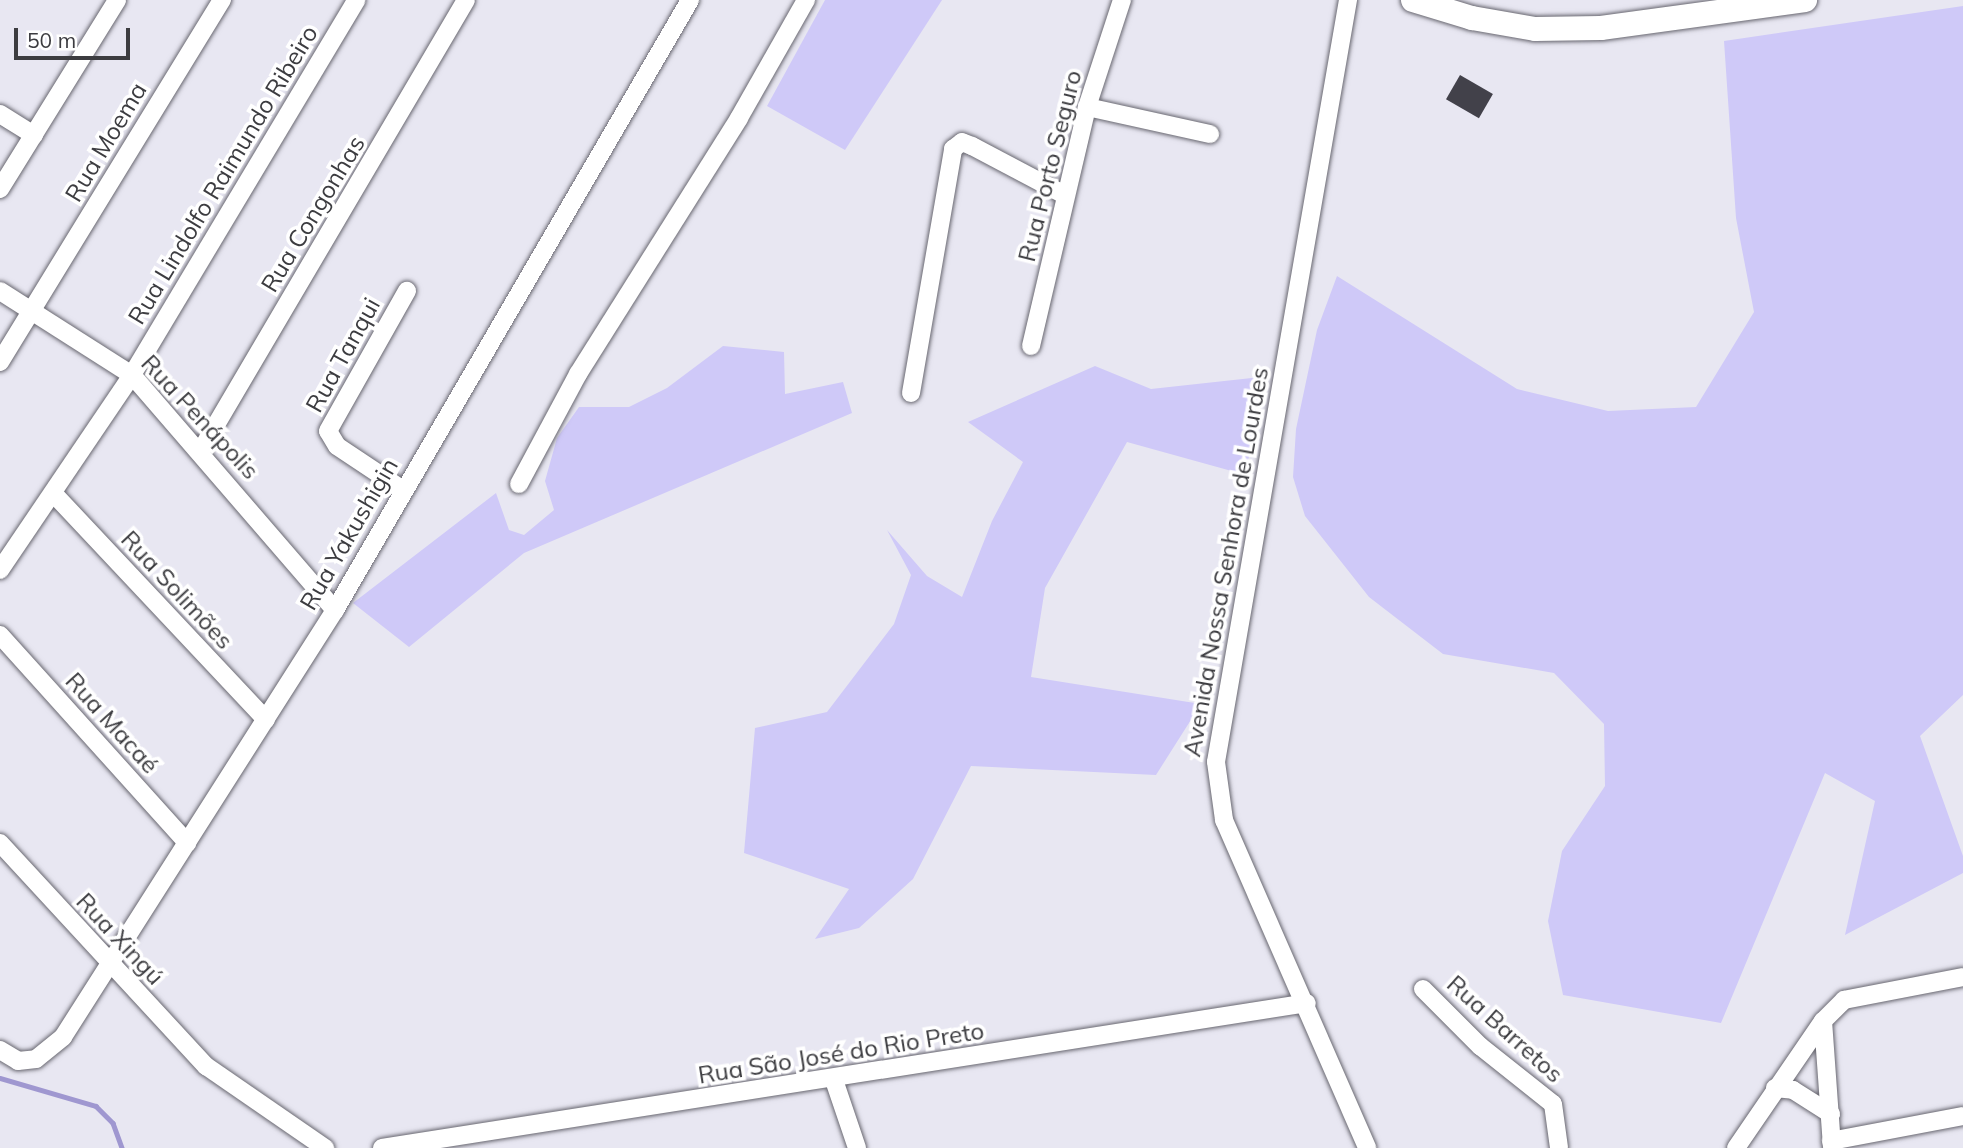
<!DOCTYPE html>
<html>
<head>
<meta charset="utf-8">
<style>
	body { margin:0 }
	#map { position:relative; width:1963px; height:1148px; overflow:hidden; background:#e8e7f2; font-family:Mulish,sans-serif }
	div>[style] { position:absolute }
	.green>* { inset:0; background:#cfc9f8 }
	.stream>* { height:4.5px; margin:-2.25px; padding:0 2.25px; transform-origin:2.25px; border-radius:2.25px; background:#9f97d0 }
	.building>* { inset:0; background:#42414a; transform-origin:0 0 }
	.roads { filter:drop-shadow(0 0 2px #686770) drop-shadow(0 0 2px #686770) }
	.street>* { height:18px; margin:-9px; padding:0 9px; transform-origin:9px; border-radius:9px; background:#fff }
	.secondary>* { height:24px; margin:-12px; padding:0 12px; transform-origin:12px; border-radius:12px; background:#fff }
	span { translate:-50% -50%; white-space:nowrap; text-align:center; line-height:1.15; -webkit-text-stroke:7px #fff; paint-order:stroke }
	.street-label { font-size:24px; color:#3c3c40 }
	.scale { position:absolute; left:14px; top:28px; width:116px; height:32px; box-sizing:border-box; border:4px solid #3c3c40; border-top:0; padding-left:9px; font-size:21px; line-height:24px; white-space:nowrap; color:#3c3c40; -webkit-text-stroke:5px #fff; paint-order:stroke }
</style>
</head>
<body>
<div id="map">
	<div class="green">
		<i style="clip-path:polygon(825px 0,942px 0,845px 150px,767px 106px)"></i>
		<i style="clip-path:polygon(1963px 6px,1963px 695px,1920px 736px,1963px 856px,1963px 873px,1845px 935px,1875px 801px,1825px 773px,1721px 1023px,1563px 995px,1548px 921px,1562px 851px,1605px 786px,1604px 724px,1554px 673px,1443px 654px,1369px 597px,1305px 516px,1293px 477px,1296px 429px,1317px 330px,1337px 276px,1517px 389px,1608px 411px,1696px 407px,1754px 312px,1736px 218px,1724px 41px)"></i>
		<i style="clip-path:polygon(723px 346px,784px 352px,785px 394px,843px 382px,852px 413px,524px 553px,409px 647px,353px 603px,496px 493px,509px 530px,524px 535px,554px 510px,545px 481px,557px 438px,579px 407px,629px 407px,667px 388px)"></i>
		<i style="clip-path:polygon(1095px 366px,1151px 389px,1261px 377px,1246px 475px,1127px 442px,1045px 588px,1031px 677px,1201px 704px,1156px 775px,971px 766px,913px 879px,859px 928px,815px 939px,849px 889px,744px 853px,755px 728px,827px 712px,894px 624px,911px 575px,887px 530px,927px 576px,962px 597px,992px 521px,1023px 462px,968px 422px)"></i>
	</div>
	<div class="stream">
		<i style="left:0;top:1078px;width:100px;rotate:16.3deg"></i>
		<i style="left:96px;top:1106px;width:24px;rotate:45deg"></i>
		<i style="left:113px;top:1123px;width:27px;rotate:70deg"></i>
	</div>
	<div class="building">
		<i style="left:1460px;top:75px;width:38px;height:28px;rotate:30deg"></i>
	</div>
	<div class="roads">
		<div class="street">
			<i style="left:1348px;top:0;width:773px;rotate:99.83deg"></i>
			<i style="left:1216px;top:762px;width:59px;rotate:82.1deg"></i>
			<i style="left:1224px;top:820px;width:358px;rotate:66.4deg"></i>
			<i style="left:1087px;top:107px;width:126px;rotate:12.4deg"></i>
			<i style="left:0;top:114px;width:40px;rotate:32deg"></i>
			<i style="left:0;top:189px;width:222px;rotate:-58.2deg"></i>
			<i style="left:0;top:291px;width:156px;rotate:32.5deg"></i>
			<i style="left:132px;top:375px;width:311px;rotate:49.2deg"></i>
			<i style="left:1031px;top:346px;width:245px;rotate:-76.8deg"></i>
			<i style="left:1087px;top:107px;width:113px;rotate:-71.9deg"></i>
			<i style="left:0;top:362px;width:425px;rotate:-58.5deg"></i>
			<i style="left:911px;top:393px;width:248px;rotate:-80.2deg"></i>
			<i style="left:953px;top:149px;width:11px;rotate:-38deg"></i>
			<i style="left:962px;top:142px;width:11px;rotate:22deg"></i>
			<i style="left:972px;top:146px;width:105px;rotate:27.8deg"></i>
			<i style="left:200px;top:452px;width:524px;rotate:-59.52deg"></i>
			<i style="left:519px;top:484px;width:125px;rotate:-61.8deg"></i>
			<i style="left:578px;top:374px;width:302px;rotate:-57.8deg"></i>
			<i style="left:739px;top:118px;width:136px;rotate:-60.4deg"></i>
			<i style="left:403px;top:490px;width:79px;rotate:-146.3deg"></i>
			<i style="left:337px;top:446px;width:17px;rotate:-121deg"></i>
			<i style="left:328px;top:431px;width:161px;rotate:-60.6deg"></i>
			<i style="left:53px;top:493px;width:311px;rotate:46.8deg"></i>
			<i style="left:0;top:570px;width:235px;rotate:-55.9deg"></i>
			<i style="left:132px;top:375px;width:437px;rotate:-59.1deg"></i>
			<i style="left:0;top:635px;width:280px;rotate:48deg"></i>
			<i style="left:0;top:843px;width:304px;rotate:47.3deg"></i>
			<i style="left:206px;top:1066px;width:145px;rotate:34.6deg"></i>
			<i style="left:1423px;top:989px;width:81px;rotate:45deg"></i>
			<i style="left:1480px;top:1046px;width:93px;rotate:38.5deg"></i>
			<i style="left:1553px;top:1104px;width:44px;rotate:82.2deg"></i>
			<i style="left:1823px;top:1021px;width:127px;rotate:85.9deg"></i>
			<i style="left:0;top:1050px;width:21px;rotate:31deg"></i>
			<i style="left:18px;top:1061px;width:18px;rotate:-6deg"></i>
			<i style="left:36px;top:1059px;width:35px;rotate:-39deg"></i>
			<i style="left:63px;top:1037px;width:506px;rotate:-57.5deg"></i>
			<i style="left:335px;top:610px;width:706px;rotate:-59.8deg"></i>
			<i style="left:834px;top:1080px;width:72px;rotate:71.3deg"></i>
			<i style="left:1775px;top:1088px;width:18px;rotate:6deg"></i>
			<i style="left:1793px;top:1090px;width:45px;rotate:32.3deg"></i>
			<i style="left:1831px;top:1141px;width:134px;rotate:-10.7deg"></i>
			<i style="left:382px;top:1148px;width:936px;rotate:-8.91deg"></i>
			<i style="left:1736px;top:1148px;width:154px;rotate:-55.6deg"></i>
			<i style="left:1823px;top:1021px;width:30px;rotate:-45deg"></i>
			<i style="left:1844px;top:1000px;width:121px;rotate:-10.9deg"></i>
		</div>
		<div class="secondary">
			<i style="left:1413px;top:0;width:62px;rotate:17deg"></i>
			<i style="left:1472px;top:18px;width:64px;rotate:9.9deg"></i>
			<i style="left:1535px;top:29px;width:66px;rotate:-0.9deg"></i>
			<i style="left:1601px;top:28px;width:206px;rotate:-7.8deg"></i>
		</div>
	</div>
	<div class="street-label">
		<span style="left:106px;top:142px;rotate:-59deg">Rua Moema</span>
		<span style="left:1050px;top:166px;rotate:-76deg">Rua Porto Seguro</span>
		<span style="left:223px;top:175px;rotate:-59deg">Rua Lindolfo Raimundo Ribeiro</span>
		<span style="left:313px;top:214px;rotate:-59deg">Rua Congonhas</span>
		<span style="left:343px;top:355px;rotate:-61deg">Rua Tanqui</span>
		<span style="left:200px;top:417px;rotate:47deg">Rua Penápolis</span>
		<span style="left:349px;top:534px;rotate:-60deg">Rua Yakushigin</span>
		<span style="left:1226px;top:562px;rotate:-80deg">Avenida Nossa Senhora de Lourdes</span>
		<span style="left:177px;top:590px;rotate:47deg">Rua Solimões</span>
		<span style="left:112px;top:723px;rotate:48deg">Rua Macaé</span>
		<span style="left:120px;top:939px;rotate:47deg">Rua Xingú</span>
		<span style="left:1505px;top:1029px;rotate:42deg">Rua Barretos</span>
		<span style="left:841px;top:1053px;rotate:-9deg">Rua São José do Rio Preto</span>
	</div>
	<div class="scale">50 m</div>
</div>
</body>
</html>
